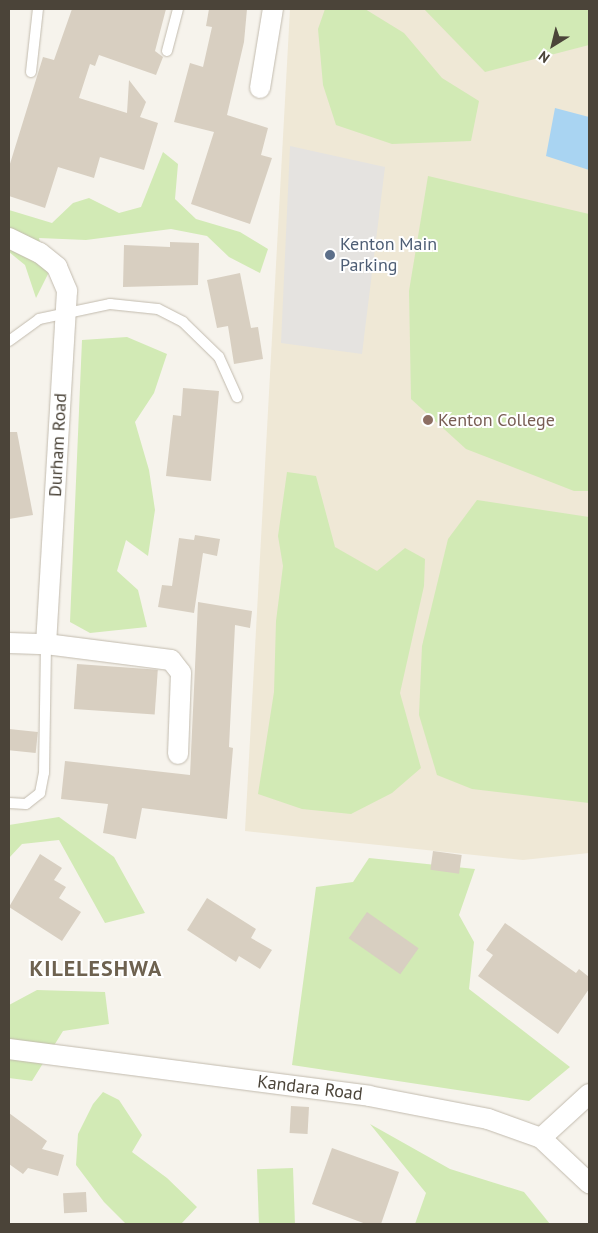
<!DOCTYPE html>
<html>
<head>
<meta charset="utf-8">
<style>
	body { margin:0 }
	#map { position:relative; width:598px; height:1233px; overflow:hidden; background:#f6f3ec; font-family:"PT Sans",sans-serif }
	div>[style] { position:absolute }
	.education>* { inset:0; background:#efe8d6 }
	.green>* { inset:0; background:#d2eab5; transform-origin:0 0 }
	.parking>* { inset:0; background:#e5e3e0 }
	.water>* { inset:0; background:#a9d4f2 }
	.building>* { inset:0; background:#d8cfc1; transform-origin:0 0 }
	.roads { filter:drop-shadow(0 0 1px #c2bbae) drop-shadow(0 0 1px #c2bbae) }
	.lane>* { height:10px; margin:-5px; padding:0 5px; transform-origin:5px; border-radius:5px; background:#fff }
	.street>* { height:20px; margin:-10px; padding:0 10px; transform-origin:10px; border-radius:10px; background:#fff }
	.dots>* { width:14px; height:14px; translate:-50% -50%; box-sizing:border-box; border:2px solid #fff; border-radius:50% }
	span { translate:-50% -50%; white-space:nowrap; text-align:center; line-height:1.15; -webkit-text-stroke:4px #fff; paint-order:stroke }
	.service-label { font-size:18px; color:#4e5e75 }
	.left { translate:0 -50%; text-align:left }
	.education-label { font-size:18px; color:#785e54 }
	.street-label { font-size:18px; color:#4b4439 }
	.district-label { font-size:22px; color:#6e6250; font-weight:700; letter-spacing:1px }
	.frame { position:absolute; inset:0; border:10px solid #4b4439; pointer-events:none }
	.north { position:absolute; left:528px; top:20px; width:50px; height:50px; -webkit-text-stroke:4px #fff; paint-order:stroke; rotate:216deg; font-size:14px; font-weight:700; line-height:20px; text-align:center; color:#4b4439 }
	.north::after { content:''; display:block; margin:auto; width:18px; height:22px; background:#4b4439; clip-path:polygon(50% 0,100% 100%,50% 72%,0 100%) }
</style>
</head>
<body>
<div id="map">
	<div class="education">
		<i style="clip-path:polygon(290px 9px,589px 9px,589px 853px,523px 860px,245px 831px)"></i>
	</div>
	<div class="green">
		<i style="clip-path:polygon(325px 9px,365px 9px,404px 33px,442px 78px,479px 101px,471px 141px,392px 144px,336px 125px,323px 85px,318px 29px)"></i>
		<i style="clip-path:polygon(424px 9px,589px 9px,589px 45px,485px 72px)"></i>
		<i style="clip-path:polygon(163px 152px,178px 164px,175px 199px,196px 219px,240px 232px,268px 249px,260px 273px,229px 257px,207px 236px,171px 229px,86px 240px,39px 238px,48px 274px,36px 298px,25px 265px,9px 252px,9px 210px,52px 223px,73px 203px,89px 198px,119px 213px,141px 207px)"></i>
		<i style="clip-path:polygon(428px 176px,589px 214px,589px 491px,574px 491px,466px 449px,411px 399px,409px 291px)"></i>
		<i style="clip-path:polygon(127px 337px,167px 354px,154px 393px,135px 422px,149px 470px,155px 510px,148px 556px,126px 540px,117px 571px,138px 590px,147px 627px,90px 633px,70px 622px,82px 340px)"></i>
		<i style="clip-path:polygon(287px 472px,316px 476px,335px 547px,377px 571px,405px 548px,425px 559px,424px 586px,400px 693px,421px 768px,392px 793px,351px 814px,302px 809px,258px 794px,274px 692px,276px 621px,283px 566px,278px 536px)"></i>
		<i style="clip-path:polygon(477px 500px,589px 517px,589px 803px,472px 789px,437px 775px,419px 715px,422px 646px,448px 539px)"></i>
		<i style="clip-path:polygon(59px 817px,114px 857px,145px 913px,105px 923px,59px 840px,22px 844px,9px 858px,9px 825px)"></i>
		<i style="clip-path:polygon(369px 858px,475px 869px,459px 915px,474px 942px,469px 989px,570px 1067px,529px 1101px,292px 1065px,316px 887px,353px 882px)"></i>
		<i style="clip-path:polygon(37px 990px,105px 992px,109px 1024px,63px 1031px,32px 1081px,9px 1078px,9px 1005px)"></i>
		<i style="clip-path:polygon(103px 1092px,119px 1100px,142px 1135px,132px 1152px,167px 1178px,197px 1207px,181px 1224px,126px 1224px,104px 1202px,76px 1165px,78px 1134px,93px 1104px)"></i>
		<i style="clip-path:polygon(370px 1124px,450px 1169px,524px 1192px,550px 1224px,415px 1224px,426px 1193px)"></i>
		<i style="left:293px;top:1168px;width:56px;height:36px;rotate:88deg"></i>
	</div>
	<div class="parking">
		<i style="clip-path:polygon(290px 146px,385px 167px,362px 354px,281px 343px)"></i>
	</div>
	<div class="water">
		<i style="clip-path:polygon(555px 108px,589px 117px,589px 170px,546px 156px)"></i>
	</div>
	<div class="building">
		<i style="clip-path:polygon(72px 9px,166px 9px,155px 51px,163px 57px,156px 75px,99px 55px,95px 66px,90px 64px,79px 98px,127px 113px,129px 80px,146px 102px,140px 117px,158px 123px,144px 170px,100px 157px,94px 178px,58px 167px,45px 208px,9px 196px,9px 167px,43px 57px,54px 60px)"></i>
		<i style="clip-path:polygon(209px 9px,247px 9px,244px 42px,227px 115px,268px 128px,261px 155px,272px 158px,250px 224px,191px 204px,214px 132px,174px 122px,190px 63px,203px 67px,212px 27px,206px 26px)"></i>
		<i style="clip-path:polygon(170px 242px,199px 243px,198px 285px,123px 287px,124px 245px,170px 247px)"></i>
		<i style="clip-path:polygon(240px 273px,251px 328px,258px 327px,263px 359px,234px 364px,228px 326px,217px 328px,207px 280px)"></i>
		<i style="clip-path:polygon(183px 388px,219px 391px,211px 481px,166px 476px,173px 415px,181px 416px)"></i>
		<i style="clip-path:polygon(9px 432px,17px 432px,33px 515px,9px 519px)"></i>
		<i style="clip-path:polygon(195px 535px,220px 539px,217px 556px,203px 553px,194px 613px,158px 607px,162px 585px,172px 586px,179px 538px,194px 540px)"></i>
		<i style="clip-path:polygon(198px 602px,252px 611px,250px 628px,235px 625px,229px 747px,233px 748px,227px 819px,142px 808px,136px 839px,103px 833px,108px 804px,61px 799px,65px 761px,190px 775px)"></i>
		<i style="left:77px;top:664px;width:81px;height:45px;rotate:4deg"></i>
		<i style="left:9px;top:729px;width:29px;height:21px;rotate:6deg"></i>
		<i style="left:433px;top:851px;width:29px;height:19px;rotate:8deg"></i>
		<i style="clip-path:polygon(40px 854px,62px 868px,54px 880px,66px 887px,59px 898px,81px 912px,62px 941px,9px 907px)"></i>
		<i style="clip-path:polygon(207px 898px,256px 929px,251px 938px,272px 950px,260px 969px,239px 956px,236px 962px,187px 930px)"></i>
		<i style="left:367px;top:912px;width:63px;height:32px;rotate:35deg"></i>
		<i style="clip-path:polygon(505px 923px,576px 973px,579px 969px,589px 977px,589px 989px,558px 1034px,478px 976px,493px 955px,486px 950px)"></i>
		<i style="left:291px;top:1106px;width:18px;height:27px;rotate:3deg"></i>
		<i style="clip-path:polygon(9px 1113px,47px 1141px,42px 1149px,64px 1155px,58px 1176px,28px 1168px,23px 1174px,9px 1164px)"></i>
		<i style="clip-path:polygon(332px 1148px,399px 1172px,381px 1224px,366px 1224px,312px 1204px)"></i>
		<i style="left:86px;top:1192px;width:20px;height:23px;rotate:87deg"></i>
	</div>
	<div class="roads">
		<div class="lane">
			<i style="left:167px;top:51px;width:43px;rotate:-75.3deg"></i>
			<i style="left:31px;top:72px;width:63px;rotate:-83.7deg"></i>
			<i style="left:9px;top:341px;width:37px;rotate:-36deg"></i>
			<i style="left:39px;top:319px;width:73px;rotate:-11.9deg"></i>
			<i style="left:110px;top:304px;width:48px;rotate:5.9deg"></i>
			<i style="left:158px;top:309px;width:28px;rotate:27deg"></i>
			<i style="left:183px;top:322px;width:50px;rotate:44.2deg"></i>
			<i style="left:219px;top:357px;width:44px;rotate:65.8deg"></i>
			<i style="left:9px;top:803px;width:17px;rotate:3deg"></i>
			<i style="left:26px;top:804px;width:18px;rotate:-38deg"></i>
			<i style="left:40px;top:793px;width:20px;rotate:-79deg"></i>
			<i style="left:44px;top:773px;width:129px;rotate:-89.1deg"></i>
		</div>
		<div class="street">
			<i style="left:260px;top:88px;width:80px;rotate:-80.7deg"></i>
			<i style="left:9px;top:238px;width:34px;rotate:26deg"></i>
			<i style="left:40px;top:253px;width:22px;rotate:39deg"></i>
			<i style="left:57px;top:267px;width:26px;rotate:67deg"></i>
			<i style="left:67px;top:291px;width:354px;rotate:93.4deg"></i>
			<i style="left:9px;top:643px;width:37px;rotate:2deg"></i>
			<i style="left:46px;top:644px;width:126px;rotate:7.3deg"></i>
			<i style="left:171px;top:660px;width:16px;rotate:52deg"></i>
			<i style="left:181px;top:673px;width:81px;rotate:92.1deg"></i>
			<i style="left:9px;top:1049px;width:363px;rotate:7.4deg"></i>
			<i style="left:369px;top:1096px;width:121px;rotate:10.9deg"></i>
			<i style="left:488px;top:1119px;width:56px;rotate:19.7deg"></i>
			<i style="left:541px;top:1138px;width:66px;rotate:43.2deg"></i>
			<i style="left:541px;top:1138px;width:65px;rotate:-42.5deg"></i>
		</div>
	</div>
	<div class="dots">
		<i style="left:330px;top:255px;background:#5c6f8a"></i>
		<i style="left:428px;top:420px;background:#8d6e63"></i>
	</div>
	<div class="service-label">
		<span class="left" style="left:340px;top:255px">Kenton Main<br>Parking</span>
	</div>
	<div class="education-label">
		<span class="left" style="left:438px;top:420px">Kenton College</span>
	</div>
	<div class="street-label">
		<span style="left:58px;top:445px;rotate:-87deg">Durham Road</span>
		<span style="left:310px;top:1088px;rotate:7deg">Kandara Road</span>
	</div>
	<div class="district-label">
		<span style="left:96px;top:969px">KILELESHWA</span>
	</div>
	<div class="frame"></div>
	<div class="north">N</div>
</div>
</body>
</html>
